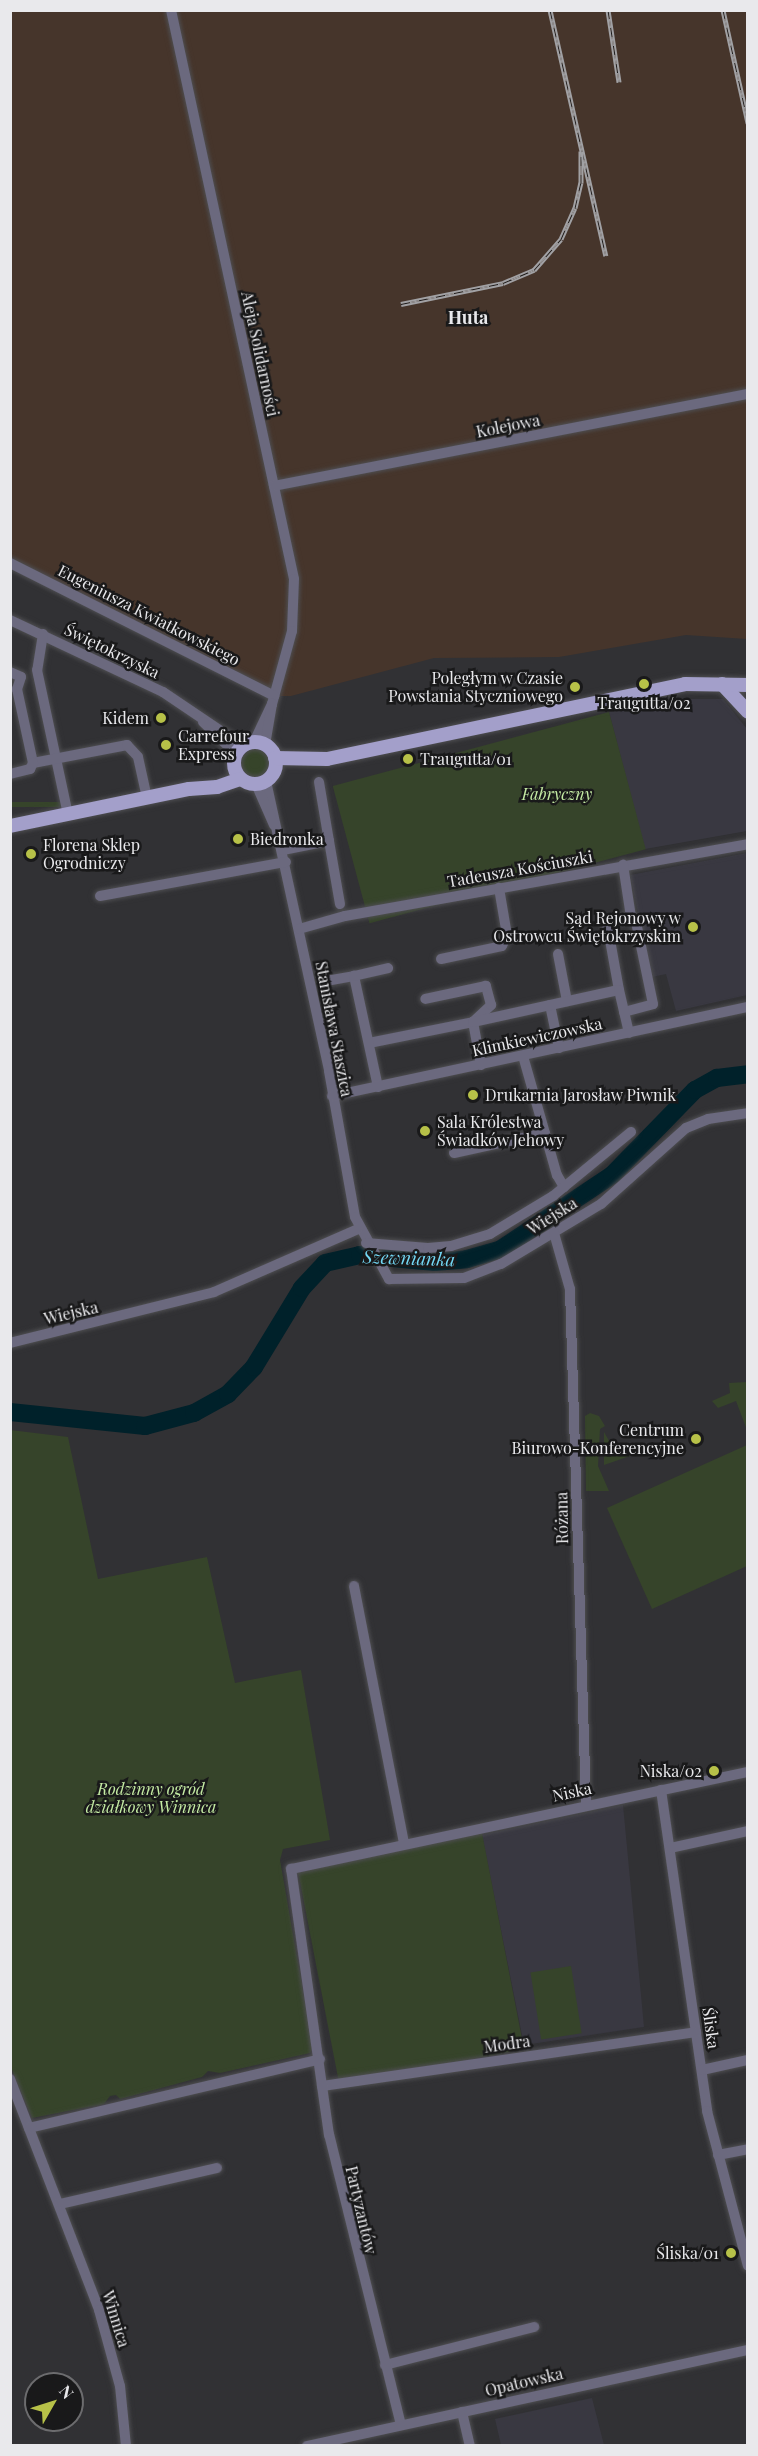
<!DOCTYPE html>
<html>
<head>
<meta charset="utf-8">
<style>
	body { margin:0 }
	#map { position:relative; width:758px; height:2456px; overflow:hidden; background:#313134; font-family:"Playfair Display",serif }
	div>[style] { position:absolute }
	.built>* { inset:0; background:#393841 }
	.industrial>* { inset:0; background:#46352b }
	.green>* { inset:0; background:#36442a; transform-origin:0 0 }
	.round { border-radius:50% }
	.river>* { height:18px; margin:-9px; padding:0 9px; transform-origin:9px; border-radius:9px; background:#00212a }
	.roads { filter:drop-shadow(0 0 2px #4e4e51) drop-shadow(0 0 2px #4e4e51) }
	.minor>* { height:10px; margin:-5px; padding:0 5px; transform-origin:5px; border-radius:5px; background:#6b697e }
	.major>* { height:14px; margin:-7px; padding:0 7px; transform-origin:7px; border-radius:7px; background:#a39fca }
	.major>.ring { margin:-7px; padding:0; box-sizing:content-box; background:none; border:14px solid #a39fca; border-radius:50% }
	.rail>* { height:5px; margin-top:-2.5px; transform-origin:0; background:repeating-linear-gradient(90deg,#19191a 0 9px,#a1a1a4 0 18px); box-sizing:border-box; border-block:2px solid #a1a1a4 }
	.dots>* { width:16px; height:16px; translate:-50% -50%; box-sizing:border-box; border:3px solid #19191a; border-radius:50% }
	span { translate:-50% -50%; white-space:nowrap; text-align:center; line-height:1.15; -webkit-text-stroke:5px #19191a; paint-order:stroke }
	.street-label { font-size:16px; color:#e9e9ec }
	.poi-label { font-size:16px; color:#e9e9ec }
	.right { translate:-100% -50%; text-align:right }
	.left { translate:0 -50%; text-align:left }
	.park-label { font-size:16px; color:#c5eca4; font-style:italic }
	.neighbourhood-label { font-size:18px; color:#e9e9ec; font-weight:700 }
	.water-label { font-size:18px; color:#73d8f5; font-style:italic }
	.frame { position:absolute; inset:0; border:12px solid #e9e9ec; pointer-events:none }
	.north { position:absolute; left:24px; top:2372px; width:60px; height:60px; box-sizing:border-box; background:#19191a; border:2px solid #6c6c6e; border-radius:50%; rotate:51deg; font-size:16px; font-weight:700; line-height:24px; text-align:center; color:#e9e9ec }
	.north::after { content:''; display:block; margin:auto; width:21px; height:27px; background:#b7c148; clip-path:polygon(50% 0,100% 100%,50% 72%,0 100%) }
</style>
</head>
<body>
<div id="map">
	<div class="built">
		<i style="clip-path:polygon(689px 699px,723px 699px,747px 729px,747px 831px,645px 849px,609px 712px)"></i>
		<i style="clip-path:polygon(747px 853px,747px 995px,676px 1011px,666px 974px,652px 977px,630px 875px)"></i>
		<i style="clip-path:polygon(623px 1805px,644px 2027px,524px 2045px,482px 1835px)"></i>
		<i style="clip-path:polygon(592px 2398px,604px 2445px,501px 2445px,495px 2419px)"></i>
	</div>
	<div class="industrial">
		<i style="clip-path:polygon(10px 11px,747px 11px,747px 639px,686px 635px,559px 657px,434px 658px,291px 696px,274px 696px,11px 563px)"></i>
	</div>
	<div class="green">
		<i style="left:609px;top:712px;width:142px;height:286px;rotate:75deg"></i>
		<i class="round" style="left:241px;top:749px;width:28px;height:28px"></i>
		<i style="left:62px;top:802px;width:5px;height:53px;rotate:90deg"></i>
		<i style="clip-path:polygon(747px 1382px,748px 1382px,747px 1430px,736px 1401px,718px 1408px,712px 1401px,730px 1393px,729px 1383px)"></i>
		<i style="clip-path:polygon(590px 1413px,599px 1416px,605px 1426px,600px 1429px,598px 1466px,609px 1491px,586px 1491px,585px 1416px)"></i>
		<i style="clip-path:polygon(10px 1430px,68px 1437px,98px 1579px,207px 1557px,235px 1683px,301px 1670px,330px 1840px,283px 1849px,280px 1860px,313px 2048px,310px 2053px,220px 2073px,208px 2071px,202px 2077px,120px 2099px,116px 2095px,110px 2096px,104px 2104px,32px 2118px,10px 2065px)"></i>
		<i style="clip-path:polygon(604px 1432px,612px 1446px,608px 1445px,610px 1450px,624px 1448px,630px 1456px,604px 1465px)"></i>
		<i style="clip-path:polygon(747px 1445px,747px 1566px,652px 1609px,607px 1508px)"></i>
		<i style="left:482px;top:1833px;width:220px;height:188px;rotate:79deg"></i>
		<i style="left:571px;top:1966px;width:68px;height:41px;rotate:81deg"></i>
	</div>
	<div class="river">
		<i style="left:10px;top:1412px;width:136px;rotate:5.9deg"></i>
		<i style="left:145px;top:1426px;width:51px;rotate:-14.9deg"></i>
		<i style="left:194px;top:1413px;width:39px;rotate:-29deg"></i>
		<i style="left:228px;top:1394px;width:37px;rotate:-46deg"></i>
		<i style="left:254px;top:1367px;width:92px;rotate:-58.7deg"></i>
		<i style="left:302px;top:1288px;width:34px;rotate:-47deg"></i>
		<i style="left:325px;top:1263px;width:36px;rotate:-13deg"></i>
		<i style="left:360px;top:1255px;width:75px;rotate:5.3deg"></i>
		<i style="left:435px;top:1262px;width:32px;rotate:-5deg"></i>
		<i style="left:467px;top:1259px;width:35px;rotate:-16deg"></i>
		<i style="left:501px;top:1249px;width:133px;rotate:-33.7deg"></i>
		<i style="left:612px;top:1175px;width:119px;rotate:-45.7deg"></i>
		<i style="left:695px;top:1090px;width:25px;rotate:-29deg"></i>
		<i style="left:717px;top:1078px;width:31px;rotate:-7deg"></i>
	</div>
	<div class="roads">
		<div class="minor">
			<i style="left:171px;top:10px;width:582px;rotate:77.8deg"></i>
			<i style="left:294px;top:579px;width:52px;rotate:92.2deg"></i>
			<i style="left:292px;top:631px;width:76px;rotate:105.3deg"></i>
			<i style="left:272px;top:704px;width:42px;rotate:115.3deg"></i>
			<i style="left:274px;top:486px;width:483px;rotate:-11deg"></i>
			<i style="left:10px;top:563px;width:296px;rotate:26.7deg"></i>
			<i style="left:10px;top:620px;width:169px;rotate:25.2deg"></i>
			<i style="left:163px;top:692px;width:97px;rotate:34deg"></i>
			<i style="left:43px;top:634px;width:36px;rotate:99deg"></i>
			<i style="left:37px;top:670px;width:147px;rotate:77.9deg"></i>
			<i style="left:10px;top:672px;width:12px;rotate:24deg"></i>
			<i style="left:21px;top:677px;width:13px;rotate:108deg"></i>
			<i style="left:17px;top:689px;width:76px;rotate:77.8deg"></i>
			<i style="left:33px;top:763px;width:96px;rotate:-10.8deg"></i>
			<i style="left:127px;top:745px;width:16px;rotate:47deg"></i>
			<i style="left:138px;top:757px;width:42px;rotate:77.6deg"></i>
			<i style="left:203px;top:722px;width:46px;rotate:44.1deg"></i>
			<i style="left:265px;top:745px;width:42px;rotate:-80.3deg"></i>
			<i style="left:10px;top:774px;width:21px;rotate:-14deg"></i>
			<i style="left:30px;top:769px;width:7px;rotate:-63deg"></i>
			<i style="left:266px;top:781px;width:297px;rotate:77.7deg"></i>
			<i style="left:329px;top:1071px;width:148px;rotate:79.9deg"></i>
			<i style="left:355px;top:1217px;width:71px;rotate:61.3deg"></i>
			<i style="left:389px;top:1279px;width:75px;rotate:-0.8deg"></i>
			<i style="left:464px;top:1278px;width:40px;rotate:-21deg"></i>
			<i style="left:501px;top:1264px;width:117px;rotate:-31deg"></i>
			<i style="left:601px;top:1204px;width:114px;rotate:-41.8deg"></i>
			<i style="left:686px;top:1128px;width:24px;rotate:-22deg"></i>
			<i style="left:708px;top:1119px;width:40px;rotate:-8.5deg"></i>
			<i style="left:319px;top:782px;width:60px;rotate:80.4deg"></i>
			<i style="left:256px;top:784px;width:45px;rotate:66.3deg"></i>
			<i style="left:283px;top:850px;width:47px;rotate:-11.1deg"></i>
			<i style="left:329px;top:841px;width:64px;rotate:80.1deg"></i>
			<i style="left:100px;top:896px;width:189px;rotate:-10.4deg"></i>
			<i style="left:299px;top:929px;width:48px;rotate:-15.8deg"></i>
			<i style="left:345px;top:916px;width:409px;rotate:-10.1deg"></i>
			<i style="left:558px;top:954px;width:48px;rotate:79.2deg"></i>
			<i style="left:441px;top:959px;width:62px;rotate:-12deg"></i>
			<i style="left:502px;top:946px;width:12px;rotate:-66deg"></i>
			<i style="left:507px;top:935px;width:48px;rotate:-99.7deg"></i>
			<i style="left:326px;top:981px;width:28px;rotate:-10deg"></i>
			<i style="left:619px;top:990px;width:68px;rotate:-100.2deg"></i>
			<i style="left:607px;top:923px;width:25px;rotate:-14deg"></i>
			<i style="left:631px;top:917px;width:53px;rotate:-98.7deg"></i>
			<i style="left:550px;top:1005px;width:44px;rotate:78.2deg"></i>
			<i style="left:624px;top:1012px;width:30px;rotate:-15deg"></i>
			<i style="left:653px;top:1004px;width:84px;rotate:-101.7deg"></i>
			<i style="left:636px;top:922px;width:7px;rotate:-135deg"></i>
			<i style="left:369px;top:1043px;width:106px;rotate:-11.4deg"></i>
			<i style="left:473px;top:1022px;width:25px;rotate:-43deg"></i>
			<i style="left:491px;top:1005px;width:20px;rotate:-105deg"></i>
			<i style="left:486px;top:986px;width:62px;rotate:168deg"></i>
			<i style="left:523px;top:1056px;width:124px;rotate:74.1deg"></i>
			<i style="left:557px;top:1175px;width:14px;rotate:60deg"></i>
			<i style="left:481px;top:1065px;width:44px;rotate:-100.5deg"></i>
			<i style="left:473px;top:1022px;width:149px;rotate:-12.4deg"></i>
			<i style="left:619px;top:990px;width:44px;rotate:76.9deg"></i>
			<i style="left:378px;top:1087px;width:114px;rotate:-102.2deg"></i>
			<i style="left:354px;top:976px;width:35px;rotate:-13deg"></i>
			<i style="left:332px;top:1096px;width:425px;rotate:-12.1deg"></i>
			<i style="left:454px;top:1153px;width:93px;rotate:-12.4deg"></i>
			<i style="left:554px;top:1233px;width:58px;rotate:74.1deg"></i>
			<i style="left:570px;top:1289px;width:515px;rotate:88.22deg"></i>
			<i style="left:366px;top:1243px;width:62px;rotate:4.6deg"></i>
			<i style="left:428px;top:1248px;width:23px;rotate:-5deg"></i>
			<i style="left:451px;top:1246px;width:41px;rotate:-17.1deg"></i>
			<i style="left:490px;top:1234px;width:74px;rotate:-31.1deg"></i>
			<i style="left:553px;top:1196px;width:101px;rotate:-39.4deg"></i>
			<i style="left:10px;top:1343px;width:210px;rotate:-14deg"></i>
			<i style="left:214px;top:1292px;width:157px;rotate:-23.6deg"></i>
			<i style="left:354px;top:1586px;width:263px;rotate:79deg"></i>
			<i style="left:661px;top:1790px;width:324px;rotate:81.8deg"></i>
			<i style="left:707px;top:2111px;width:160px;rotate:75.2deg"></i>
			<i style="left:670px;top:1848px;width:80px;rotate:-12.3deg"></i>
			<i style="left:702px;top:2070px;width:47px;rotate:-12.3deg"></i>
			<i style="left:10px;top:2079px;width:248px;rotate:68.9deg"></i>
			<i style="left:99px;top:2310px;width:79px;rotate:74.6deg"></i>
			<i style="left:120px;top:2386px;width:60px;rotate:84.3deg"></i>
			<i style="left:322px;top:2086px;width:378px;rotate:-8.2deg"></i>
			<i style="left:29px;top:2128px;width:299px;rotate:-13.3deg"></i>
			<i style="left:718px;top:2155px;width:31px;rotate:-11deg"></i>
			<i style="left:60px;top:2204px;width:161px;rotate:-12.9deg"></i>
			<i style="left:385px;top:2365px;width:154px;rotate:-14.3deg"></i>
			<i style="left:462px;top:2412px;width:35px;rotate:77deg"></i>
			<i style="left:401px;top:2425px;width:299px;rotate:-103.9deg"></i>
			<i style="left:329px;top:2135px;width:269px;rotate:-98.1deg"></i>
			<i style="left:291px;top:1869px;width:467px;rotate:-12deg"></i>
			<i style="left:307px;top:2446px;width:451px;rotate:-12.3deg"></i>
		</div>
		<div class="major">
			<i style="left:722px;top:684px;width:38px;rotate:47deg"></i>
			<i class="ring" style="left:234px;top:742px;width:28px;height:28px"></i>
			<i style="left:275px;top:758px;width:52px;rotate:1.1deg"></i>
			<i style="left:327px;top:759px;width:366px;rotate:-11.8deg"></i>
			<i style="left:685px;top:684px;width:63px;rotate:0.9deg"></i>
			<i style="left:10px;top:826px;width:183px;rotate:-11.7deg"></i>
			<i style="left:189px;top:789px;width:28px;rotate:-4deg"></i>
			<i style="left:217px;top:787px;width:24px;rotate:-19deg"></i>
		</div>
	</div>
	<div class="rail">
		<i style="left:550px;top:10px;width:252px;rotate:77.2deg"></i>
		<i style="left:608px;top:10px;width:73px;rotate:81.3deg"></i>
		<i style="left:723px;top:10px;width:116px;rotate:77.5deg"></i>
		<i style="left:401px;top:304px;width:104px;rotate:-11.6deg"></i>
		<i style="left:503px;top:283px;width:34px;rotate:-23deg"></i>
		<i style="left:534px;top:270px;width:41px;rotate:-48.9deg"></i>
		<i style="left:561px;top:239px;width:34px;rotate:-66deg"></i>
		<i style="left:575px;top:208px;width:26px;rotate:-77deg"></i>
		<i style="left:581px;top:183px;width:32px;rotate:-90deg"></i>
	</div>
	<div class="dots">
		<i style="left:644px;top:684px;background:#b7c148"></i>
		<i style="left:575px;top:687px;background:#b7c148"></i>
		<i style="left:161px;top:718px;background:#b7c148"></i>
		<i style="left:166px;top:745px;background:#b7c148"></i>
		<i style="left:408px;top:759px;background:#b7c148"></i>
		<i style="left:238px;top:839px;background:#b7c148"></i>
		<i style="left:31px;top:854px;background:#b7c148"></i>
		<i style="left:693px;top:927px;background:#b7c148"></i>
		<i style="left:473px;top:1095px;background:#b7c148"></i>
		<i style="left:425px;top:1131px;background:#b7c148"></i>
		<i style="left:696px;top:1439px;background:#b7c148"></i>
		<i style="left:714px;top:1771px;background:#b7c148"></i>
		<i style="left:731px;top:2253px;background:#b7c148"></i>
	</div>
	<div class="street-label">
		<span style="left:260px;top:354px;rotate:78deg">Aleja Solidarności</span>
		<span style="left:508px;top:426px;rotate:-11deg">Kolejowa</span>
		<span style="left:149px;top:615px;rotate:27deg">Eugeniusza Kwiatkowskiego</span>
		<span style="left:112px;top:651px;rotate:26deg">Świętokrzyska</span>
		<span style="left:520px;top:869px;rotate:-10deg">Tadeusza Kościuszki</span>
		<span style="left:334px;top:1029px;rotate:79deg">Stanisława Staszica</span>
		<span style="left:537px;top:1037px;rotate:-12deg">Klimkiewiczowska</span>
		<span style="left:552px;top:1216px;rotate:-32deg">Wiejska</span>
		<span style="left:71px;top:1313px;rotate:-13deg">Wiejska</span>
		<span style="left:562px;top:1518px;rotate:-91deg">Różana</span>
		<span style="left:572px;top:1792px;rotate:-12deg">Niska</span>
		<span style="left:711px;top:2028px;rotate:82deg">Śliska</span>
		<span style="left:507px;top:2044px;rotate:-8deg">Modra</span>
		<span style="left:361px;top:2210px;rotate:77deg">Partyzantów</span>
		<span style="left:116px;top:2319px;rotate:73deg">Winnica</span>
		<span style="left:524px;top:2382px;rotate:-13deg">Opatowska</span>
	</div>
	<div class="poi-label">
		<span class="right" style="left:563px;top:687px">Poległym w Czasie<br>Powstania Styczniowego</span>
		<span style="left:644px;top:703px">Traugutta/02</span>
		<span class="right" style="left:149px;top:718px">Kidem</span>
		<span class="left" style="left:178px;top:745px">Carrefour<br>Express</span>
		<span class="left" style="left:420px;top:759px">Traugutta/01</span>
		<span class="left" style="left:250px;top:839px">Biedronka</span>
		<span class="left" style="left:43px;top:854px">Florena Sklep<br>Ogrodniczy</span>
		<span class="right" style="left:681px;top:927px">Sąd Rejonowy w<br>Ostrowcu Świętokrzyskim</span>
		<span class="left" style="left:485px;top:1095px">Drukarnia Jarosław Piwnik</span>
		<span class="left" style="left:437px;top:1131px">Sala Królestwa<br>Świadków Jehowy</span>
		<span class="right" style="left:684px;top:1439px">Centrum<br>Biurowo-Konferencyjne</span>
		<span class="right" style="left:702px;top:1771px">Niska/02</span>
		<span class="right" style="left:719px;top:2253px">Śliska/01</span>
	</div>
	<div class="park-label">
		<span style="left:557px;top:794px">Fabryczny</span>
		<span style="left:151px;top:1798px">Rodzinny ogród<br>działkowy Winnica</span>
	</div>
	<div class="neighbourhood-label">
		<span style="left:468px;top:317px">Huta</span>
	</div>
	<div class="water-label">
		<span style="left:409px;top:1258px;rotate:2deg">Szewnianka</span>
	</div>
	<div class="frame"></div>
	<div class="north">N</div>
</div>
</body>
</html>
